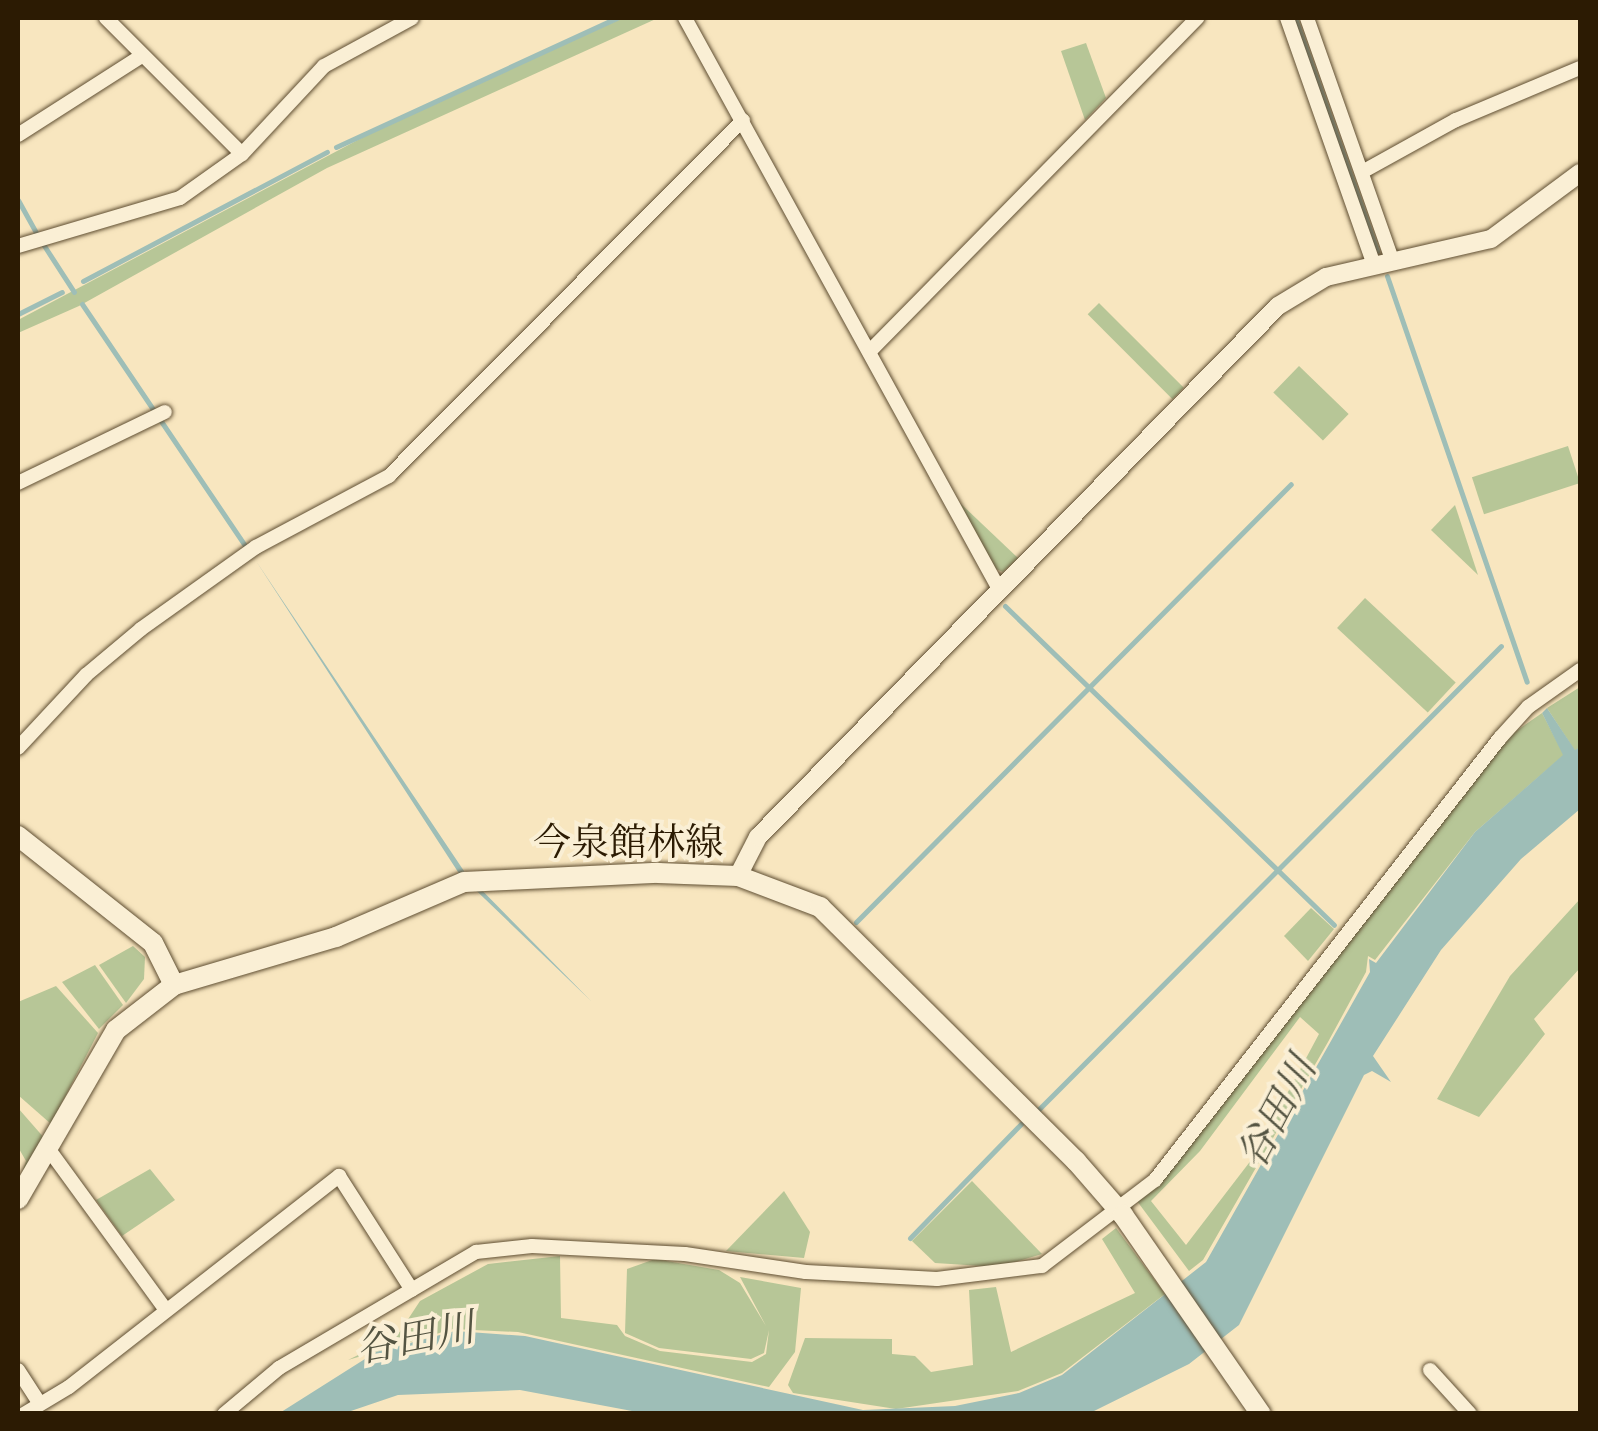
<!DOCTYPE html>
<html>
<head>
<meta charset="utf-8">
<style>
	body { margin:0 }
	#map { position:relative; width:1598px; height:1431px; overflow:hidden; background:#f8e6bf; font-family:"EB Garamond","Noto Serif JP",serif }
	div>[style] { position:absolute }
	.green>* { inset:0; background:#b7c697; transform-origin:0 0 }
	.water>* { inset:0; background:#9ebeb7 }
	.stream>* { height:5px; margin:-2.5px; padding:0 2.5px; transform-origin:2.5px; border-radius:2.5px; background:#9ebeb7 }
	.roads { filter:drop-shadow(0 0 2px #5f4e32) drop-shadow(0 0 2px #5f4e32) }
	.minor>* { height:14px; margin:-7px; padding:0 7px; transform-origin:7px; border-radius:7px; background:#faefd5 }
	.tertiary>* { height:18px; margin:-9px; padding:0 9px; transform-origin:9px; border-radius:9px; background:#faefd5 }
	.secondary>* { height:20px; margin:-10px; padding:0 10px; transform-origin:10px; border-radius:10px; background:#faefd5 }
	span { translate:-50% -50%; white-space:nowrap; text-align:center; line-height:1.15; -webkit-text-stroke:8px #faefd5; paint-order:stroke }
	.street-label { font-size:38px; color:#2c1b03 }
	.water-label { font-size:40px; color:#545442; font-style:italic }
	.frame { position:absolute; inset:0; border:20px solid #2c1b03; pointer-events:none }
</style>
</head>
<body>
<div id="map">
	<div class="green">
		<i style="clip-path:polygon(623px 18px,658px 18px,327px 168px,79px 306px,18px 333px,18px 320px,388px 124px)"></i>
		<i style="clip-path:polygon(1086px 43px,1106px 98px,1085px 120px,1061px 51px)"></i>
		<i style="left:1099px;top:303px;width:120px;height:16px;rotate:45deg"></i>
		<i style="left:1299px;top:366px;width:69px;height:37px;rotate:44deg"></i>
		<i style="left:1568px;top:446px;width:39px;height:101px;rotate:72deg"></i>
		<i style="clip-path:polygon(960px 503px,1018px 558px,1003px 572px,996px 569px)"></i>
		<i style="clip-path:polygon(1455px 505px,1478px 575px,1431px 530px)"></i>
		<i style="left:1365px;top:598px;width:124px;height:41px;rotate:43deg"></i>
		<i style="clip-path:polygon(1580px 687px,1580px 747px,1575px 751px,1547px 708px)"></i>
		<i style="clip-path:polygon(evenodd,1542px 713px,1564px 755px,1475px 832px,1375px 960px,1368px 956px,1366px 972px,1328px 1042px,1203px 1260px,1189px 1271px,1137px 1201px,1502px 741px,1542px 713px,1300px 1017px,1319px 1034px,1252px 1159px,1186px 1245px,1151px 1201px,1200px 1151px,1300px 1017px)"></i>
		<i style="clip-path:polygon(1580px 899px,1580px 968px,1534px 1019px,1545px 1034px,1479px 1117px,1437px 1099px,1510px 976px)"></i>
		<i style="clip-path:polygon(1311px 908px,1334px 929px,1308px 961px,1284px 936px)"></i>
		<i style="clip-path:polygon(133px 946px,145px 957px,144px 979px,126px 1003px,99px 965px)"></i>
		<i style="clip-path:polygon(95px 965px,123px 1005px,99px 1029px,62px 982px)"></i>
		<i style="clip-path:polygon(56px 986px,98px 1033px,51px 1124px,18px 1095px,18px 1002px)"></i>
		<i style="clip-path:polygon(18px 1108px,46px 1140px,18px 1185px,26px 1161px,18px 1147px)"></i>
		<i style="clip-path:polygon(150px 1169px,175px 1200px,122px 1236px,96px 1200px)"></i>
		<i style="clip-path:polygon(972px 1181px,1042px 1254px,998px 1267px,935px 1263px,912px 1241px)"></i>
		<i style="clip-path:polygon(784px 1191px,810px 1232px,804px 1258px,726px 1251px)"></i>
		<i style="clip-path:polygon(1116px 1228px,1165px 1294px,1062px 1373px,1018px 1391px,896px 1409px,793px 1393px,788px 1385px,805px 1338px,892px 1339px,892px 1354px,915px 1356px,931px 1372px,973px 1365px,969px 1290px,996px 1287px,1011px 1352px,1135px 1293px,1102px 1239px)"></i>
		<i style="clip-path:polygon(560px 1256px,561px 1318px,617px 1325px,625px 1336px,660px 1351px,752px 1362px,766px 1354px,769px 1330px,764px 1353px,751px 1359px,659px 1348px,625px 1333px,627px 1269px,655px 1259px,719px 1270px,740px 1283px,766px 1326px,740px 1277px,801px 1288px,795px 1352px,769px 1387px,518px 1332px,453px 1329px,348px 1360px,397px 1336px,420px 1301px,488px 1264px)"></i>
	</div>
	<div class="water">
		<i style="clip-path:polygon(256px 561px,466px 874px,591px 1001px,460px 875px)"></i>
		<i style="clip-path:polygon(1547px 708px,1575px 750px,1580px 747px,1580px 809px,1521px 859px,1441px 950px,1373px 1056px,1391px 1082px,1372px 1071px,1364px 1075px,1239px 1325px,1189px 1364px,1088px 1414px,648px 1414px,520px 1390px,398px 1395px,345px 1413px,278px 1414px,376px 1352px,455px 1331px,525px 1336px,863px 1410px,955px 1406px,1019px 1393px,1062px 1375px,1206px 1262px,1370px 972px,1369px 959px,1376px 963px,1475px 832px,1563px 755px,1542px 713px)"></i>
	</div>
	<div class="stream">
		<i style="left:1295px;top:18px;width:247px;rotate:70.6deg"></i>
		<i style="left:336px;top:147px;width:309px;rotate:-24.7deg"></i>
		<i style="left:18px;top:200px;width:39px;rotate:61deg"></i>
		<i style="left:43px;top:244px;width:57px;rotate:57.1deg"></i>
		<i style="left:1387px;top:276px;width:429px;rotate:71deg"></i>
		<i style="left:83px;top:281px;width:276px;rotate:-27.9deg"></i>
		<i style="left:82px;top:304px;width:290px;rotate:56deg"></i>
		<i style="left:18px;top:314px;width:49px;rotate:-26.6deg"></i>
		<i style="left:1005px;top:606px;width:458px;rotate:44.1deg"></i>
		<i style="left:856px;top:922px;width:617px;rotate:-45.2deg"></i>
		<i style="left:1039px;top:1109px;width:654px;rotate:-45.06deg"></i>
		<i style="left:910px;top:1238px;width:159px;rotate:-45.8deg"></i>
	</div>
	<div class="roads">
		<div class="minor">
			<i style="left:106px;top:18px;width:192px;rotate:45deg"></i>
			<i style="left:685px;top:18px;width:652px;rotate:61.19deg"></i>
			<i style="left:1287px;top:18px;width:262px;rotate:70.6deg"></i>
			<i style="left:1307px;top:18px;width:256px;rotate:70.6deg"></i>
			<i style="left:18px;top:135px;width:148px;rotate:-32.6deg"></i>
			<i style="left:1362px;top:172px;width:107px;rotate:-29deg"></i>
			<i style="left:1456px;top:120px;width:134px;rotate:-22.8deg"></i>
			<i style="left:18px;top:246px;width:169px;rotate:-16.5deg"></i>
			<i style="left:180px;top:198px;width:76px;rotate:-35.4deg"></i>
			<i style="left:242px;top:154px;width:120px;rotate:-47deg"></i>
			<i style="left:324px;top:66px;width:100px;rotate:-28.6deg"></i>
			<i style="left:870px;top:351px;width:467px;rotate:-45.5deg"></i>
			<i style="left:18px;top:483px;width:163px;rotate:-25.8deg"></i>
			<i style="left:18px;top:748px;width:100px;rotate:-47deg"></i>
			<i style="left:86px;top:675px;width:72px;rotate:-39.9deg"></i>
			<i style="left:141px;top:629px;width:141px;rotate:-35.5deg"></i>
			<i style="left:256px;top:547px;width:151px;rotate:-28.1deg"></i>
			<i style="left:389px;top:476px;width:502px;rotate:-45.16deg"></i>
			<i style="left:50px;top:1151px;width:197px;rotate:53.9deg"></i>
			<i style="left:18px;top:1370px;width:40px;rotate:57.1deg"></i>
			<i style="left:1430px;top:1370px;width:59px;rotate:47.7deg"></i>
			<i style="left:24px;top:1414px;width:52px;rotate:-31deg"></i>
			<i style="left:69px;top:1387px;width:343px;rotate:-38deg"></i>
			<i style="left:339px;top:1176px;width:135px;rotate:57.4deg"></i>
			<i style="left:224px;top:1414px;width:72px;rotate:-39.9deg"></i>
			<i style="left:279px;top:1368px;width:229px;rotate:-30.5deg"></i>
			<i style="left:476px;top:1252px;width:56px;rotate:-6.1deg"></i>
			<i style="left:532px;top:1246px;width:153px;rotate:3deg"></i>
			<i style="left:685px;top:1254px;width:122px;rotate:8.5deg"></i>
			<i style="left:806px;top:1272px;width:131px;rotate:3.1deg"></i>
			<i style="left:937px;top:1279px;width:106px;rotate:-7.1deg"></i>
			<i style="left:1042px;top:1266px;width:142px;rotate:-37.3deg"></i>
			<i style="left:1155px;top:1180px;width:561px;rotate:-52.03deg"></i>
			<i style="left:1500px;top:738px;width:42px;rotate:-47.9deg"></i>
			<i style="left:1528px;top:707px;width:64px;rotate:-35.4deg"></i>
		</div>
		<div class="tertiary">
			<i style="left:738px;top:876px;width:44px;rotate:-62.9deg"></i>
			<i style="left:758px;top:837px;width:743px;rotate:-45.6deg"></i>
			<i style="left:1278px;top:306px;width:56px;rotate:-31.1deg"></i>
			<i style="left:1326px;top:277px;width:169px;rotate:-13deg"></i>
			<i style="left:1491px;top:239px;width:111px;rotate:-36.6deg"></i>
		</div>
		<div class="secondary">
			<i style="left:18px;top:836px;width:172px;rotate:38.4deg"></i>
			<i style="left:153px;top:943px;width:47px;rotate:63.4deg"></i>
			<i style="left:18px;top:1199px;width:195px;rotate:-59.9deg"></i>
			<i style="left:116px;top:1030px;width:73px;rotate:-37.8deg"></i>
			<i style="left:174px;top:985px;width:169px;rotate:-16.5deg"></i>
			<i style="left:336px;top:937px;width:139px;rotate:-23.3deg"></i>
			<i style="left:464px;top:882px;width:194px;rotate:-2.7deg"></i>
			<i style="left:658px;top:873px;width:80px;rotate:2.1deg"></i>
			<i style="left:738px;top:876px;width:88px;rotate:20.7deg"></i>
			<i style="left:820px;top:907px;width:361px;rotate:44.8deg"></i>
			<i style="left:1076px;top:1161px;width:72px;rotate:49deg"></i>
			<i style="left:1123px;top:1215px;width:242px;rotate:55.3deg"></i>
		</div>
	</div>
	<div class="street-label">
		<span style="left:628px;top:842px">今泉館林線</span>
	</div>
	<div class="water-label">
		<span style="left:1276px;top:1112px;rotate:-62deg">谷田川</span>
		<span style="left:415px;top:1337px;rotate:-11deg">谷田川</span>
	</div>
	<div class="frame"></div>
</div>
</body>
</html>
